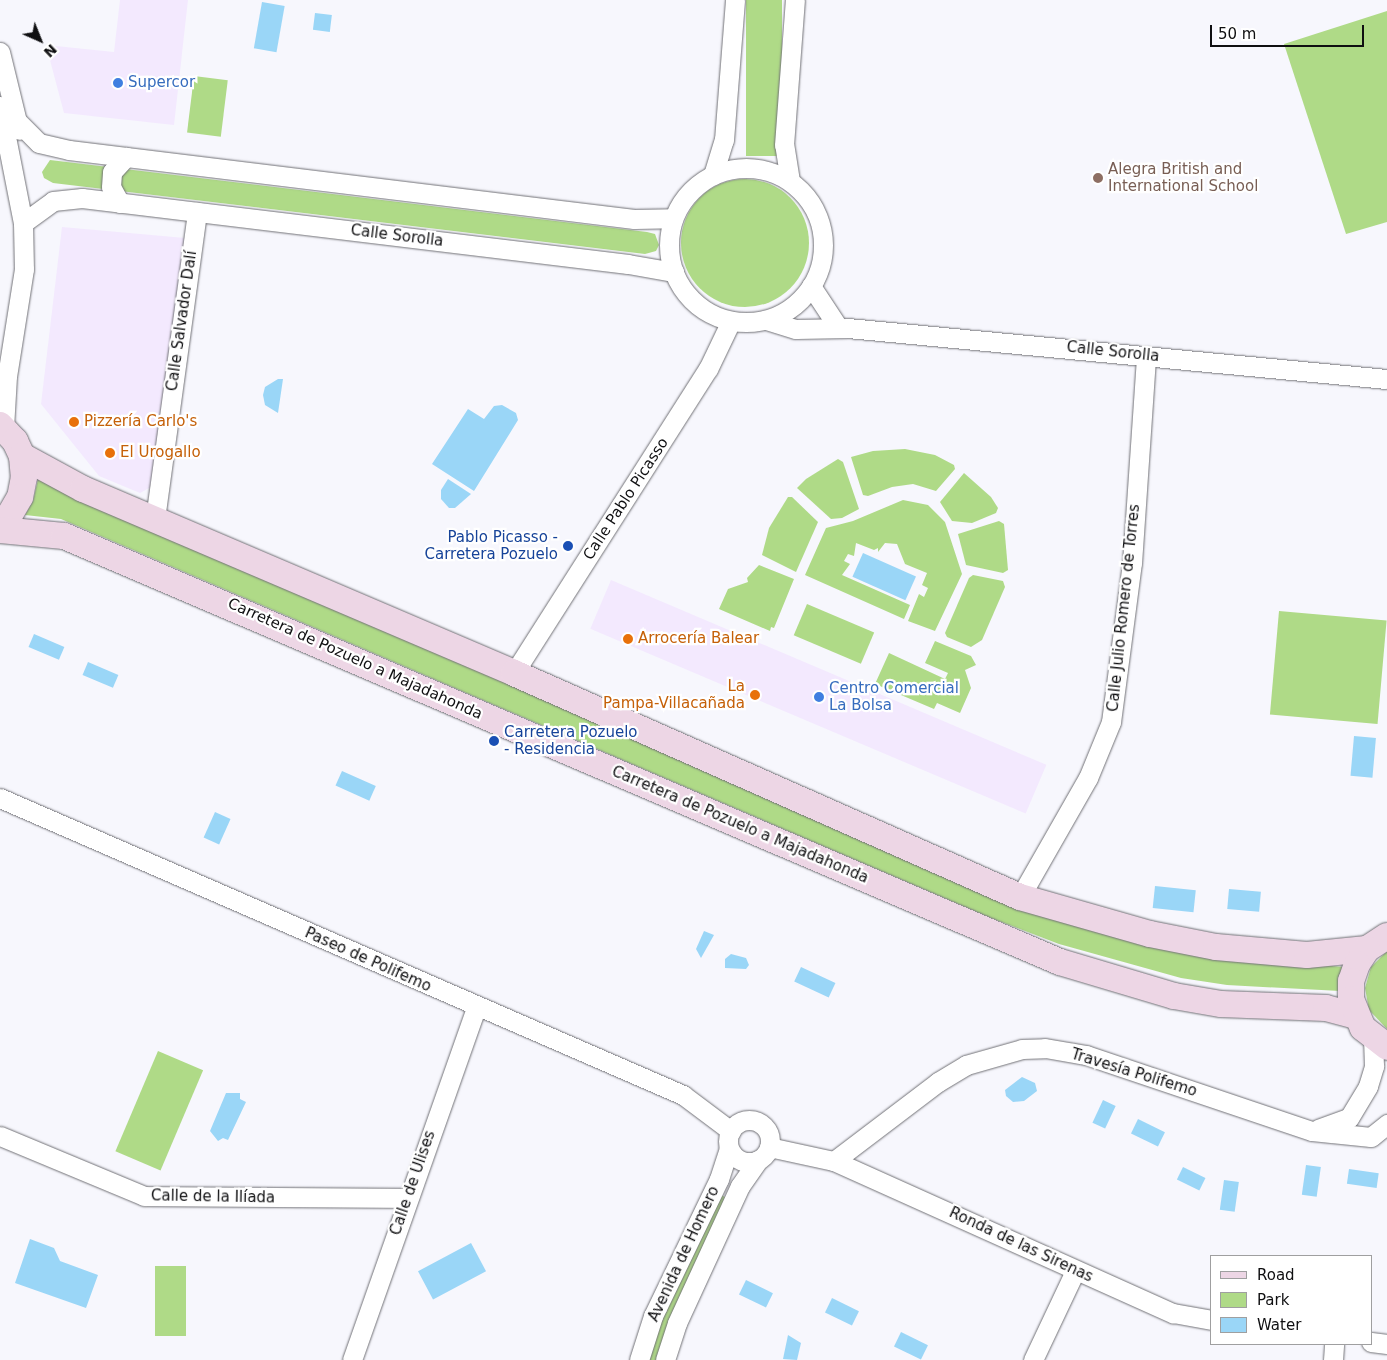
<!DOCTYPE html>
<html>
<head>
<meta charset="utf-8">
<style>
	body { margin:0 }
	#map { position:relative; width:1387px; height:1360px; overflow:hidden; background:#f7f7fd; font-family:"DejaVu Sans",sans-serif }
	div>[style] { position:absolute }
	.commercial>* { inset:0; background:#f3e9fe; transform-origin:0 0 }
	.green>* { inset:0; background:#afda87; transform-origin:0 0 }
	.round { border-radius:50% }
	.water>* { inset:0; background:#9ad6f7; transform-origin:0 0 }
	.roads { filter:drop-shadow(0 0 1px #717176) drop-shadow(0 0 1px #717176) }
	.street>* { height:19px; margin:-9.5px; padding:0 9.5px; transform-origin:9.5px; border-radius:9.5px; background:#fff }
	.street>.ring { margin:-9.5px; padding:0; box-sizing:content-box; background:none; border:19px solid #fff; border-radius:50% }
	.secondary>* { height:26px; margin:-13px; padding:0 13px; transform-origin:13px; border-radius:13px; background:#edd6e5 }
	.dots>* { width:14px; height:14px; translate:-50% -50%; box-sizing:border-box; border:2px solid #fff; border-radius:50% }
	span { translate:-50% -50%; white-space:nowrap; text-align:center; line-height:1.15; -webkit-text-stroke:4.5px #fff; paint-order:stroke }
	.shop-label { font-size:15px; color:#366cbe }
	.left { translate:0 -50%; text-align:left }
	.education-label { font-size:15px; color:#785e54 }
	.street-label { font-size:15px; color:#0f0f11 }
	.food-label { font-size:15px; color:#c56008 }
	.right { translate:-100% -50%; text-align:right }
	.transit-label { font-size:15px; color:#164399 }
	.legend { position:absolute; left:1210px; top:1255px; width:162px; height:90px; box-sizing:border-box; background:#fff; border:1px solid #9f9fa0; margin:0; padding:6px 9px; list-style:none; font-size:15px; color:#0f0f11 }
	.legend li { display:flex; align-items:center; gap:10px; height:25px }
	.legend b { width:25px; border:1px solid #9f9fa0 }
	.north { position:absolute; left:15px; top:15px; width:50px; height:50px; -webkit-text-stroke:4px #fff; paint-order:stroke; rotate:136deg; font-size:14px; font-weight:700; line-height:20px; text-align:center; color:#0f0f11 }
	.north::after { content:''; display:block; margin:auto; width:18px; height:22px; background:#0f0f11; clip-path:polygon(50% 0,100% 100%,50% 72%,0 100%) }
	.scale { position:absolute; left:1210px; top:25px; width:154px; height:22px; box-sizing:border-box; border:2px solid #0f0f11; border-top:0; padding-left:6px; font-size:15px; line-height:18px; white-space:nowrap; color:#0f0f11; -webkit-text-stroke:4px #fff; paint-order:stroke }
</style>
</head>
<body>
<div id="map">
	<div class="commercial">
		<i style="clip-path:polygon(120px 0,188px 0,174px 125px,64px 113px,46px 45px,114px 52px)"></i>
		<i style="clip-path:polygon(62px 227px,185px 238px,151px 487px,140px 493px,99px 476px,41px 404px)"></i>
		<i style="left:611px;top:580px;width:473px;height:53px;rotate:23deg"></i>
	</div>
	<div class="green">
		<i style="left:746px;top:0;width:36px;height:156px"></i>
		<i style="clip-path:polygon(1387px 11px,1387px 222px,1346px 234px,1284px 44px)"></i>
		<i style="left:194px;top:76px;width:34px;height:57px;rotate:7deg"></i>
		<i style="clip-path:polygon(50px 160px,647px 232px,655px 234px,659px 245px,656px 251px,645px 254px,53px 183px,44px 178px,42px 172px)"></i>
		<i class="round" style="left:681px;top:179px;width:128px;height:128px"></i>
		<i style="clip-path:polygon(905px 449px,935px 455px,954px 465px,955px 469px,936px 491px,913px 484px,892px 487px,868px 496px,863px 495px,851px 457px,873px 451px)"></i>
		<i style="clip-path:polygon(838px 459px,843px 462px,859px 509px,842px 518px,831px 519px,797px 488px,806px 479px)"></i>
		<i style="clip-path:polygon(964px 473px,991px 497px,998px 508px,996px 513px,972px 523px,952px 521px,940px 502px)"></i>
		<i style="clip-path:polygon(38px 479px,820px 820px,1228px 958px,1345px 967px,1340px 991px,1227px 985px,1181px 978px,1059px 944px,991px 918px,61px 519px,25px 515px,33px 501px)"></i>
		<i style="clip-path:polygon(788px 497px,792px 497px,818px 522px,796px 572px,762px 555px,769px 528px)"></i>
		<i style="clip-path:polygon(903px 500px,928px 505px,945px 522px,962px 574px,935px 631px,908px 621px,919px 594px,924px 597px,928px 588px,922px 585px,927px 573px,905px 564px,897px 544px,885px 543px,878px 552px,878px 548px,874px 550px,856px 543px,854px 556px,848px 554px,844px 561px,850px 564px,842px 575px,910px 605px,904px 619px,805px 575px,826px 528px,853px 521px)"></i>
		<i style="clip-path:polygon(999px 521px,1004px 524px,1008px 570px,1003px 573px,966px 565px,958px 534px)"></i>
		<i style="clip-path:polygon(759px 565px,794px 579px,774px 628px,771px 627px,770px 631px,719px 609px,728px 589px,748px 582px,747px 578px)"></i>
		<i style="clip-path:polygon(973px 575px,1003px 581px,1005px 587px,982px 640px,971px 647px,947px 637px,945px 633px,969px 578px)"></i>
		<i style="left:807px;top:604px;width:73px;height:34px;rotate:23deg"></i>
		<i style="left:1279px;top:611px;width:108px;height:104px;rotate:5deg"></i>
		<i style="clip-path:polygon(935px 641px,971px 656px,976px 665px,965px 670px,971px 688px,960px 713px,937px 703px,934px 709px,875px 684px,889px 653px,945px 679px,948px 673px,925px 663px)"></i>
		<i style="clip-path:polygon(1387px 951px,1387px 1029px,1369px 1010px,1365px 988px,1371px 967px)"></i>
		<i style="left:158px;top:1051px;width:49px;height:109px;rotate:23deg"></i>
		<i style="clip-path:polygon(717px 1193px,725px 1197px,657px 1360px,645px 1360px,657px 1320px)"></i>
		<i style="left:155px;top:1266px;width:31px;height:70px"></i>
	</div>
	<div class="water">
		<i style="left:262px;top:2px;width:23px;height:47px;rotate:10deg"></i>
		<i style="left:315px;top:13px;width:17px;height:17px;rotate:7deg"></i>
		<i style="clip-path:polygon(278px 379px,283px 379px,278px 413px,265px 405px,263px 395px,265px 387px)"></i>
		<i style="clip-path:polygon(502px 405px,516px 413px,518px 420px,474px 491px,432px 464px,468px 409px,484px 419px,494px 406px)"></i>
		<i style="clip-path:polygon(448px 479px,471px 494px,455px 508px,449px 508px,441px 499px,441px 490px)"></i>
		<i style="left:863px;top:553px;width:58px;height:26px;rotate:24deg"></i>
		<i style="left:34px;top:634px;width:33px;height:14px;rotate:23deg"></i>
		<i style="left:88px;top:662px;width:33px;height:14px;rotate:23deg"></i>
		<i style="left:1354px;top:736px;width:22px;height:40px;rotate:5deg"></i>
		<i style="left:342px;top:771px;width:37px;height:16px;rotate:24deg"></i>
		<i style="left:215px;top:812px;width:17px;height:28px;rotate:24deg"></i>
		<i style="left:1155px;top:886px;width:41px;height:22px;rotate:6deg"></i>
		<i style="left:1229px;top:889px;width:32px;height:20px;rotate:5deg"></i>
		<i style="clip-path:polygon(704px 931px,714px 935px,701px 958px,696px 949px)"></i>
		<i style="clip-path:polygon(731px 954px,746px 958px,749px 965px,746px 969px,725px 968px,725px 959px)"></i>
		<i style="left:801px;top:967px;width:38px;height:16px;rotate:25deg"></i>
		<i style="clip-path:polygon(1022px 1077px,1035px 1083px,1037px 1091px,1024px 1101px,1013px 1102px,1006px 1096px,1005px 1090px)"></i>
		<i style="clip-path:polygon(226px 1093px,240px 1093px,240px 1099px,246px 1102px,228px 1140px,223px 1138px,218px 1141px,210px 1131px)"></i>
		<i style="left:1103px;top:1100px;width:14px;height:25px;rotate:25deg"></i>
		<i style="left:1138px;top:1119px;width:30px;height:16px;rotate:26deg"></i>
		<i style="left:1306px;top:1165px;width:15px;height:30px;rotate:8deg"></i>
		<i style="left:1183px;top:1167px;width:25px;height:14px;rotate:26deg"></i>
		<i style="left:1349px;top:1169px;width:30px;height:15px;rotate:8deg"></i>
		<i style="left:1224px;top:1180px;width:15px;height:30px;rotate:8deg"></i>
		<i style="clip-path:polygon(30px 1239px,54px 1248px,60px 1261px,98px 1275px,86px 1308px,15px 1283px)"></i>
		<i style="left:471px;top:1243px;width:32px;height:60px;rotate:62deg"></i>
		<i style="left:746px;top:1280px;width:30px;height:16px;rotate:26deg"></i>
		<i style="left:832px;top:1298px;width:30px;height:16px;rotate:26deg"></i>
		<i style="left:901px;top:1332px;width:30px;height:16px;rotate:26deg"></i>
		<i style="clip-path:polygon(788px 1335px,801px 1343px,797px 1360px,783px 1359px)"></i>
	</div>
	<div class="roads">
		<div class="street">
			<i style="left:0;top:52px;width:80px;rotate:76.3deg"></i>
			<i style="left:0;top:106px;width:119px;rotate:78.9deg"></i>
			<i style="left:23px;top:223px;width:46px;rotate:88.8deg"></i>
			<i style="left:24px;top:269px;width:108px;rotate:99deg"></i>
			<i style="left:7px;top:376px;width:52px;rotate:93.3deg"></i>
			<i style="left:17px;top:121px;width:31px;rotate:45deg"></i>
			<i style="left:39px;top:143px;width:31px;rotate:13deg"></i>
			<i style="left:69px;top:150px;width:569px;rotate:6.96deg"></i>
			<i style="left:634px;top:219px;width:39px;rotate:-1deg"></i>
			<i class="ring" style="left:669px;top:168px;width:135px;height:135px"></i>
			<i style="left:713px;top:175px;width:37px;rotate:-73deg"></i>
			<i style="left:724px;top:140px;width:140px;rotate:-85.5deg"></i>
			<i style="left:790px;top:181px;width:36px;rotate:-99deg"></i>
			<i style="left:784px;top:145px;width:145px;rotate:-85.7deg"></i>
			<i style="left:120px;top:203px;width:18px;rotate:-119deg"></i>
			<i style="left:111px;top:187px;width:15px;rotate:-86deg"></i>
			<i style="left:112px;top:172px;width:21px;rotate:-47deg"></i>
			<i style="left:23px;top:223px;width:37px;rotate:-36deg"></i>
			<i style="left:53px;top:201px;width:29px;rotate:-6deg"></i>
			<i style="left:82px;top:198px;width:550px;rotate:6.89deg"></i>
			<i style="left:628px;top:264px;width:47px;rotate:9.9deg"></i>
			<i style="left:811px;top:286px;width:49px;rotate:56.6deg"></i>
			<i style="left:766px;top:320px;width:31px;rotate:17deg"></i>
			<i style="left:796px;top:329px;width:52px;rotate:-1.1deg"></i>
			<i style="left:848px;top:328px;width:541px;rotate:5.41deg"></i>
			<i style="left:155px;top:519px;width:310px;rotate:-82.2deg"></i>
			<i style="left:514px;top:673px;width:361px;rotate:-57.5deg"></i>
			<i style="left:708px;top:369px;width:53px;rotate:-64.4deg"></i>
			<i style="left:0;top:798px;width:745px;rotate:23.5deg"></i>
			<i style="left:683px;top:1095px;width:60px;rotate:36.9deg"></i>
			<i style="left:1020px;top:897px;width:137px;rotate:-60.3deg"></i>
			<i style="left:1088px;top:778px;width:61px;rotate:-67.7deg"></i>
			<i style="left:1111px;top:722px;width:160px;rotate:-82.5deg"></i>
			<i style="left:1132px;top:563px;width:207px;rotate:-86.1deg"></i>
			<i class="ring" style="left:728px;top:1120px;width:23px;height:23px"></i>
			<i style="left:1318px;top:1129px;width:33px;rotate:-20deg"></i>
			<i style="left:1349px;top:1118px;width:37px;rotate:-59deg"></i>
			<i style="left:1368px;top:1086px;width:21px;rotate:-73deg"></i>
			<i style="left:1374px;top:1066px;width:28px;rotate:-92deg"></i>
			<i style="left:0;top:1136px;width:156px;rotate:22.6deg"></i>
			<i style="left:144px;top:1196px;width:264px;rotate:0.4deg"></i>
			<i style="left:769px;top:1147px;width:66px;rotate:12.2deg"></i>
			<i style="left:834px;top:1161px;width:372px;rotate:24.2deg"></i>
			<i style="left:1173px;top:1313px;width:39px;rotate:10deg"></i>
			<i style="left:834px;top:1161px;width:131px;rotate:-37.2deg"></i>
			<i style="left:938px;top:1082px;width:33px;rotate:-31deg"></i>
			<i style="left:966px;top:1065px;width:58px;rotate:-15.9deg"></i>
			<i style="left:1022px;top:1049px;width:23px;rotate:-2deg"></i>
			<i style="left:1045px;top:1048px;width:42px;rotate:9.7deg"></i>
			<i style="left:1086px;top:1055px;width:238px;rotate:18.6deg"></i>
			<i style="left:1312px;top:1131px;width:59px;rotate:5.8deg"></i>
			<i style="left:1371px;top:1137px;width:21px;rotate:-39deg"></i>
			<i style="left:1371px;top:1342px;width:16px;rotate:7deg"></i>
			<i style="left:352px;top:1360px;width:374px;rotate:-70.6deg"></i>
			<i style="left:639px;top:1360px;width:46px;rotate:-72.3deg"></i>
			<i style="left:653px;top:1316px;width:152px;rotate:-64.3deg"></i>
			<i style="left:719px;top:1179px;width:32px;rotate:-72deg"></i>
			<i style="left:665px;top:1360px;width:39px;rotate:-72deg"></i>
			<i style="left:677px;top:1323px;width:151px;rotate:-65.3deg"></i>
			<i style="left:740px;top:1186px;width:32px;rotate:-55deg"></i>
			<i style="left:1033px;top:1360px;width:98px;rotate:-64.7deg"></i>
			<i style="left:1333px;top:1360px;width:16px;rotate:-86deg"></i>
		</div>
		<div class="secondary">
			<i style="left:0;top:425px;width:22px;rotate:47deg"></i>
			<i style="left:15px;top:441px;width:17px;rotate:65deg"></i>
			<i style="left:22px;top:456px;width:21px;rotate:85deg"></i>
			<i style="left:24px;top:477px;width:20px;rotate:101deg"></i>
			<i style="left:20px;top:497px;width:22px;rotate:120deg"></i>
			<i style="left:9px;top:516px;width:11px;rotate:142deg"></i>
			<i style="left:22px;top:456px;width:69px;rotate:28.4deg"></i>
			<i style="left:83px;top:489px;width:469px;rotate:23.1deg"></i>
			<i style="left:514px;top:673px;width:553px;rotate:23.88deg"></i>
			<i style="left:1020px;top:897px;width:135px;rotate:15.9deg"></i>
			<i style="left:1150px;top:934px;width:67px;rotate:11.1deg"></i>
			<i style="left:1216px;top:947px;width:91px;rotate:5deg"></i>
			<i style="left:1307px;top:955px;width:60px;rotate:-5.7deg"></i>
			<i style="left:0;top:530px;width:64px;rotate:5.4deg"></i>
			<i style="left:64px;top:536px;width:1083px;rotate:23.16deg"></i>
			<i style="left:1060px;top:962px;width:119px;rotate:16.6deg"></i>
			<i style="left:1174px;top:996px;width:48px;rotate:9.7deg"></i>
			<i style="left:1221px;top:1004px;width:105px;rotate:2.2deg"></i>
			<i style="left:1326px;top:1008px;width:31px;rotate:15deg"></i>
			<i style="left:1387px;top:936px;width:24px;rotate:147deg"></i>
			<i style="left:1367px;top:949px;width:18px;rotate:124deg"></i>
			<i style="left:1357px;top:964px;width:18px;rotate:109deg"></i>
			<i style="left:1351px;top:981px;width:18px;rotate:90deg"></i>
			<i style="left:1351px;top:999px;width:31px;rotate:68deg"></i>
			<i style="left:1363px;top:1028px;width:31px;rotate:38deg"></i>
		</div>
	</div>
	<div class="dots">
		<i style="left:118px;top:83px;background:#3f7fe0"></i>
		<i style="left:1098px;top:178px;background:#8d6e63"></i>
		<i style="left:74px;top:422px;background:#e8710a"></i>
		<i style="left:110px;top:453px;background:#e8710a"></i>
		<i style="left:568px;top:546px;background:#1a4fb4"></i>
		<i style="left:628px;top:639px;background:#e8710a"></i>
		<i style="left:755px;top:695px;background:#e8710a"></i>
		<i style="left:819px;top:697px;background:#3f7fe0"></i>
		<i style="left:494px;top:741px;background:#1a4fb4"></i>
	</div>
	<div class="shop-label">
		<span class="left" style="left:128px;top:83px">Supercor</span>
		<span class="left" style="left:829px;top:697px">Centro Comercial<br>La Bolsa</span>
	</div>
	<div class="education-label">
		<span class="left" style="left:1108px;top:178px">Alegra British and<br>International School</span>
	</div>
	<div class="street-label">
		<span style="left:397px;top:236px;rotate:7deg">Calle Sorolla</span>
		<span style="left:182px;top:321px;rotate:-82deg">Calle Salvador Dalí</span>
		<span style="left:1113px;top:352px;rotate:6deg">Calle Sorolla</span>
		<span style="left:626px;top:499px;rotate:-57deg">Calle Pablo Picasso</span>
		<span style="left:1124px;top:608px;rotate:-84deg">Calle Julio Romero de Torres</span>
		<span style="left:355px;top:659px;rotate:24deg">Carretera de Pozuelo a Majadahonda</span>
		<span style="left:740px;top:825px;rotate:23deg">Carretera de Pozuelo a Majadahonda</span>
		<span style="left:368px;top:960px;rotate:24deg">Paseo de Polifemo</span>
		<span style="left:1134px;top:1073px;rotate:17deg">Travesía Polifemo</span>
		<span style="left:413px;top:1183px;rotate:-71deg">Calle de Ulises</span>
		<span style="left:213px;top:1197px;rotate:1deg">Calle de la Ilíada</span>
		<span style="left:1021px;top:1245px;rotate:25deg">Ronda de las Sirenas</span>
		<span style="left:684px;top:1254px;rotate:-65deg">Avenida de Homero</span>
	</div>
	<div class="food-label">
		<span class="left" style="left:84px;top:422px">Pizzería Carlo's</span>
		<span class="left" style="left:120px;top:453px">El Urogallo</span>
		<span class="left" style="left:638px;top:639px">Arrocería Balear</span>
		<span class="right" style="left:745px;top:695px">La<br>Pampa-Villacañada</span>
	</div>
	<div class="transit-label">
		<span class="right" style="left:558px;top:546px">Pablo Picasso -<br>Carretera Pozuelo</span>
		<span class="left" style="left:504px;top:741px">Carretera Pozuelo<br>- Residencia</span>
	</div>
	<ul class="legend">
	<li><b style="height:6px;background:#edd6e5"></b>Road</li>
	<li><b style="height:14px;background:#afda87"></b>Park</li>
	<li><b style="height:14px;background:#9ad6f7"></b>Water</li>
	</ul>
	<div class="north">N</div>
	<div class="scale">50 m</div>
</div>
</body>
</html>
